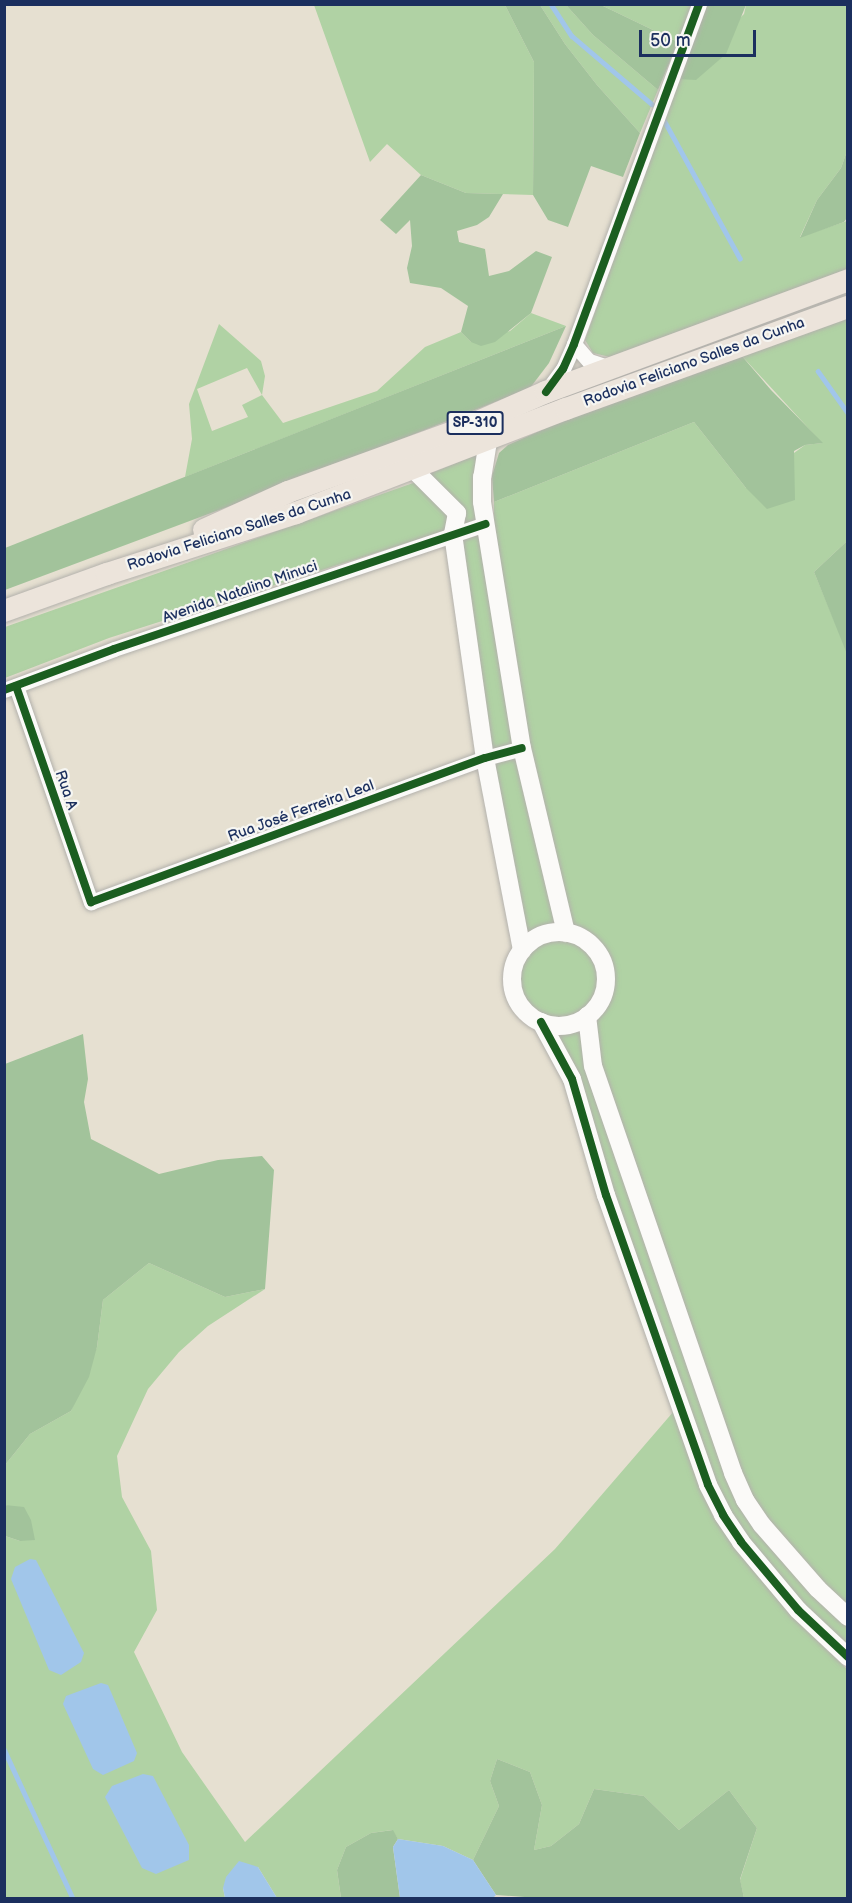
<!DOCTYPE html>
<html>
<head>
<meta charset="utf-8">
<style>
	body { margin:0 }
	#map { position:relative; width:852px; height:1903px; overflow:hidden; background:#e6e0d1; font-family:"Balsamiq Sans",sans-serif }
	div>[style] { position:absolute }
	.green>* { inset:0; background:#b0d2a4 }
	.round { border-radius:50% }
	.forest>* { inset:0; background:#a2c39b }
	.water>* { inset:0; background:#a1c6ea }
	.stream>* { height:4.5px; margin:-2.25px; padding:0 2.25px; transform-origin:2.25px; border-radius:2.25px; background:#a1c6ea }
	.roads { filter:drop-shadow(0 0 2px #b3b1ac) drop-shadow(0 0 2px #b3b1ac) }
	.minor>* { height:15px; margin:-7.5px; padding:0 7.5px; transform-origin:7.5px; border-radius:7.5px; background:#fbfaf8 }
	.tertiary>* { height:18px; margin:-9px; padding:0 9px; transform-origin:9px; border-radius:9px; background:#fbfaf8 }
	.tertiary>.ring { margin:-9px; padding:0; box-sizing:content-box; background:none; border:18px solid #fbfaf8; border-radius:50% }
	.primary>* { height:22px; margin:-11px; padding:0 11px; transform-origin:11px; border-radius:11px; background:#ece4db }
	.cycleway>* { height:8px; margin:-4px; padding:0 4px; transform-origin:4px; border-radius:4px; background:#1b5e20 }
	span { translate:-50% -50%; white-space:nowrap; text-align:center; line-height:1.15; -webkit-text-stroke:4.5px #f6f6f2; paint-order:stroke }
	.shield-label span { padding:2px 4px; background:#f6f6f2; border:2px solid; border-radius:4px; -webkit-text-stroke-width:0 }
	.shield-label { font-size:14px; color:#1b2f5e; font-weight:700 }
	.street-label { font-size:15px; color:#1b2f5e }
	.frame { position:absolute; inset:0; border:6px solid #1b2f5e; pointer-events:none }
	.scale { position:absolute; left:639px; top:30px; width:117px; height:27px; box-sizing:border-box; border:3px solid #1b2f5e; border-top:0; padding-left:8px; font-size:18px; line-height:21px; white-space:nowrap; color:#1b2f5e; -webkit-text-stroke:4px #f6f6f2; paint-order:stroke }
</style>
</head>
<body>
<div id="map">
	<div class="green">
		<i style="clip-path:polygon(314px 5px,505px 5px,534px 62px,533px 195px,466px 193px,421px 175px,387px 144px,370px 162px)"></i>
		<i style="clip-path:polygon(540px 5px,566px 5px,593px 35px,658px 90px,640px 133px,597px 85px,565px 44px)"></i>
		<i style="clip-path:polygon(601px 5px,691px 5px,678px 42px)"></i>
		<i style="clip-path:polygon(746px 5px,847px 5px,847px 151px,841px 168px,817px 200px,800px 237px,847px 221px,847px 269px,610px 357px,593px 353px,585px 340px,678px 79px,744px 14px)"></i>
		<i style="clip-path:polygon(evenodd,531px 313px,566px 326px,185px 477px,192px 439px,189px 404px,219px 324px,261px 361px,265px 376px,262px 395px,283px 423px,377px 391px,425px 347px,461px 332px,471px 342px,510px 331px,531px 313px,247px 368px,262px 395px,242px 405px,248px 417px,212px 431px,197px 389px,247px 368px)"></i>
		<i style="clip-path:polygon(847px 316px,847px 541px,814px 572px,848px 654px,847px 1609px,748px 1498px,597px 1063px,592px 1018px,605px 1001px,608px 991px,609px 971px,602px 951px,596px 943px,579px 932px,569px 929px,529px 746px,494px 523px,494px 502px,694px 422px,746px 488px,805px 445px,822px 443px,741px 355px)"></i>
		<i style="clip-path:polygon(481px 453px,483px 520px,459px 529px,424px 476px)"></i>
		<i style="clip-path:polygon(416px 482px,453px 517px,447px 530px,109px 638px,5px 678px,5px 627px)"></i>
		<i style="clip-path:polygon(479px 531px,518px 743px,490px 753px,460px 537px)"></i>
		<i style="clip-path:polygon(516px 754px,556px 924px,554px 928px,539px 932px,527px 940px,493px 759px)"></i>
		<i class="round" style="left:517px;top:937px;width:84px;height:84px"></i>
		<i style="clip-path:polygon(583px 1024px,730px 1475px,847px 1621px,847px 1652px,800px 1608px,725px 1514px,553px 1030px,564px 1030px)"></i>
		<i style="clip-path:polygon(149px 1263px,225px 1297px,265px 1289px,208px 1326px,179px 1352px,148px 1389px,117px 1456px,122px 1497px,151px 1551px,157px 1610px,134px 1652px,182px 1752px,245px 1842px,555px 1549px,674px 1411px,700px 1486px,714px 1518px,791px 1616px,847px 1669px,847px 1898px,744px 1898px,740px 1880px,757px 1828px,729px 1790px,679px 1830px,644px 1796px,594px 1789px,579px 1824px,551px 1846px,534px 1850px,542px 1805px,530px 1772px,497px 1759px,490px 1781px,499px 1806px,473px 1860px,443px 1846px,398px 1839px,392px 1830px,371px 1833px,346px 1847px,337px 1870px,341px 1898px,277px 1898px,258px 1867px,223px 1888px,225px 1898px,5px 1898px,5px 1536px,20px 1541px,7px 1505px,5px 1505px,5px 1465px,30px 1434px,71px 1411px,97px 1347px,103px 1300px)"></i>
	</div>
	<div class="forest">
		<i style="clip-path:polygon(505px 5px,540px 5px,565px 44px,597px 85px,640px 133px,623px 177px,591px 166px,568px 227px,548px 220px,533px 195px,534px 62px)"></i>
		<i style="clip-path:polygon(566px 5px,601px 5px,678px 42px,658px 90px,593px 35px)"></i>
		<i style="clip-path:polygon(706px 5px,746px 5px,726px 54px,696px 80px,678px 79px)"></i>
		<i style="clip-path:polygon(847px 151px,847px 218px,844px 222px,800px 238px,817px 200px,841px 168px)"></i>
		<i style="clip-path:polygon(421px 175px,466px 193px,503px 194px,489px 217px,477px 225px,457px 231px,459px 242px,485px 249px,489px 276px,509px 271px,536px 251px,552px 257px,531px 313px,495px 342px,481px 346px,471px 342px,461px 332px,468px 306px,441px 288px,410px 283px,407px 268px,412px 246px,410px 220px,396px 234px,380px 220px)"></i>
		<i style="clip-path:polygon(566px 326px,549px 363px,530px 388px,286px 485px,5px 590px,5px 548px)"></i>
		<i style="clip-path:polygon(741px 355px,771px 390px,823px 443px,805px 445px,794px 451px,795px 500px,767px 509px,746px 488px,694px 422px,494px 502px,492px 476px,499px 453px,508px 445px,569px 418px)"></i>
		<i style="clip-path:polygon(847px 541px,847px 654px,814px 572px)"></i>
		<i style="clip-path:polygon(83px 1034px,88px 1079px,84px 1102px,91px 1139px,159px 1174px,218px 1160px,262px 1156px,274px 1170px,265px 1289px,225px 1297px,149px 1263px,103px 1300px,97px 1347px,89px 1377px,71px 1411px,30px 1434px,5px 1465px,5px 1064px)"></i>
		<i style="clip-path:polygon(5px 1505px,24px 1507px,31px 1520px,35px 1540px,20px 1541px,5px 1536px)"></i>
		<i style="clip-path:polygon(497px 1759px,530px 1772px,542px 1805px,534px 1850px,551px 1846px,579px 1824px,594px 1789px,644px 1796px,679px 1830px,729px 1790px,757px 1828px,740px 1879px,744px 1898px,538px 1898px,496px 1895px,473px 1860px,499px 1806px,490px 1781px)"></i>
		<i style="clip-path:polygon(393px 1830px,398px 1839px,393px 1847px,400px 1898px,341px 1898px,337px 1870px,346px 1847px,371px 1833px)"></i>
	</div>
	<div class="water">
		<i style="clip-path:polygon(30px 1559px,36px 1560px,84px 1653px,81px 1662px,61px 1675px,49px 1670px,11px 1579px,15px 1567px)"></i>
		<i style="clip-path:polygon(101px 1683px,108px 1685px,137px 1753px,134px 1761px,103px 1775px,93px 1769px,63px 1704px,66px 1696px)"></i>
		<i style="clip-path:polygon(143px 1774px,153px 1776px,189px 1845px,189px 1860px,156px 1874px,142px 1868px,105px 1797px,112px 1786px)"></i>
		<i style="clip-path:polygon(398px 1839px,443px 1846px,473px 1860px,496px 1895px,493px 1898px,400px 1898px,393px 1847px)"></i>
		<i style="clip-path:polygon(239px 1861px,258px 1867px,277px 1898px,225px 1898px,223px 1888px,226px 1877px)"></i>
	</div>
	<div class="stream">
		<i style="left:551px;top:4px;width:38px;rotate:57deg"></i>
		<i style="left:572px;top:36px;width:105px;rotate:40.4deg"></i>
		<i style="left:664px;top:120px;width:158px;rotate:61.2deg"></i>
		<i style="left:818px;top:371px;width:52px;rotate:54.5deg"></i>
		<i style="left:4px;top:1749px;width:164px;rotate:65.2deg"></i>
	</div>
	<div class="roads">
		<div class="minor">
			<i style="left:574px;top:344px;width:23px;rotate:49deg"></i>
			<i style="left:589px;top:361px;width:23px;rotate:18deg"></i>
			<i style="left:546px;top:392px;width:29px;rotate:-54deg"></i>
			<i style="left:563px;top:369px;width:27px;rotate:-66deg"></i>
			<i style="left:574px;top:344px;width:362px;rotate:-69.8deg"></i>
			<i style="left:16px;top:686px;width:229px;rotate:70.9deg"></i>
			<i style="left:91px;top:902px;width:419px;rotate:-20.1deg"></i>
			<i style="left:485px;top:758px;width:38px;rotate:-15deg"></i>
			<i style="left:4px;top:690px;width:117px;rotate:-20.4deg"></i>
			<i style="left:114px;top:649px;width:392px;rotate:-18.6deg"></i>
		</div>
		<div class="tertiary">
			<i style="left:488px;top:441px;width:36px;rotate:99deg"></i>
			<i style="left:482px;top:477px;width:25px;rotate:90deg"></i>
			<i style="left:482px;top:502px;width:249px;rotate:80.8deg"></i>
			<i style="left:522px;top:748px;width:190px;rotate:76.6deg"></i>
			<i style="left:414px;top:470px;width:61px;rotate:45deg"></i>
			<i style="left:457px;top:513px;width:21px;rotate:101deg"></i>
			<i style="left:453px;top:534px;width:226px;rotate:81.9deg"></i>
			<i style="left:485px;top:758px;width:196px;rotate:79.1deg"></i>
			<i class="ring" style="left:512px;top:932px;width:76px;height:76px"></i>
			<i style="left:587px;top:1016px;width:50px;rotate:83.2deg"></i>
			<i style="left:593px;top:1066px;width:430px;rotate:71deg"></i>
			<i style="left:733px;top:1473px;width:30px;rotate:66deg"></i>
			<i style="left:745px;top:1500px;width:30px;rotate:56deg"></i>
			<i style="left:762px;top:1525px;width:85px;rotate:48.8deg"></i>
			<i style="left:818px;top:1589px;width:41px;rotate:43deg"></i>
			<i style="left:541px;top:1022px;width:65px;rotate:61.5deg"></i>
			<i style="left:572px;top:1079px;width:121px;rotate:73.7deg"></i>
			<i style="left:606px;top:1195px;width:307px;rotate:70.6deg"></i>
			<i style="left:708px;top:1485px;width:34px;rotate:63deg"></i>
			<i style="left:723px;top:1515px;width:32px;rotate:56deg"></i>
			<i style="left:741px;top:1542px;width:89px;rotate:50deg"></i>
			<i style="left:798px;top:1610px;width:69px;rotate:43.2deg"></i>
		</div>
		<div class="primary">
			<i style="left:204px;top:530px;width:92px;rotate:-24.3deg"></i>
			<i style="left:288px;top:492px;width:193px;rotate:-20deg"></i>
			<i style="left:469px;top:426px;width:84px;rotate:-23.8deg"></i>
			<i style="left:546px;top:392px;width:322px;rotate:-20.3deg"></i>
			<i style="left:4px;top:611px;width:109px;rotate:-19.8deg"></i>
			<i style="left:107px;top:574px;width:199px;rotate:-17.9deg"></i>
			<i style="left:296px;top:513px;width:289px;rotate:-21.1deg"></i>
			<i style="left:566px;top:409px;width:300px;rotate:-19.9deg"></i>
		</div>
	</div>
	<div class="cycleway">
		<i style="left:546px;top:392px;width:29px;rotate:-54deg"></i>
		<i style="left:563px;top:369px;width:27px;rotate:-66deg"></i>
		<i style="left:574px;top:344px;width:362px;rotate:-69.8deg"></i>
		<i style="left:16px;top:686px;width:229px;rotate:70.9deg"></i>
		<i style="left:91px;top:902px;width:419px;rotate:-20.1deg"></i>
		<i style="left:485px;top:758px;width:38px;rotate:-15deg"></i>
		<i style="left:4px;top:690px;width:117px;rotate:-20.4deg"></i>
		<i style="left:114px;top:649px;width:392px;rotate:-18.6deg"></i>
		<i style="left:541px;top:1022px;width:65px;rotate:61.5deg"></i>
		<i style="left:572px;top:1079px;width:121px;rotate:73.7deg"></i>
		<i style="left:606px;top:1195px;width:307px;rotate:70.6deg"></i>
		<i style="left:708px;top:1485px;width:34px;rotate:63deg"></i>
		<i style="left:723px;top:1515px;width:32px;rotate:56deg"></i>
		<i style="left:741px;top:1542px;width:89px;rotate:50deg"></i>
		<i style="left:798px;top:1610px;width:69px;rotate:43.2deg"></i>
	</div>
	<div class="shield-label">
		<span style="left:475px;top:423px">SP-310</span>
	</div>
	<div class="street-label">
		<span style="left:694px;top:362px;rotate:-20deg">Rodovia Feliciano Salles da Cunha</span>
		<span style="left:239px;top:530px;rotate:-18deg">Rodovia Feliciano Salles da Cunha</span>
		<span style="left:240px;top:592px;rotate:-19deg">Avenida Natalino Minuci</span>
		<span style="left:66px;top:790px;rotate:71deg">Rua A</span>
		<span style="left:301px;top:811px;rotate:-20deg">Rua José Ferreira Leal</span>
	</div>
	<div class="frame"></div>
	<div class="scale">50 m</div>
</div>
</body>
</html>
